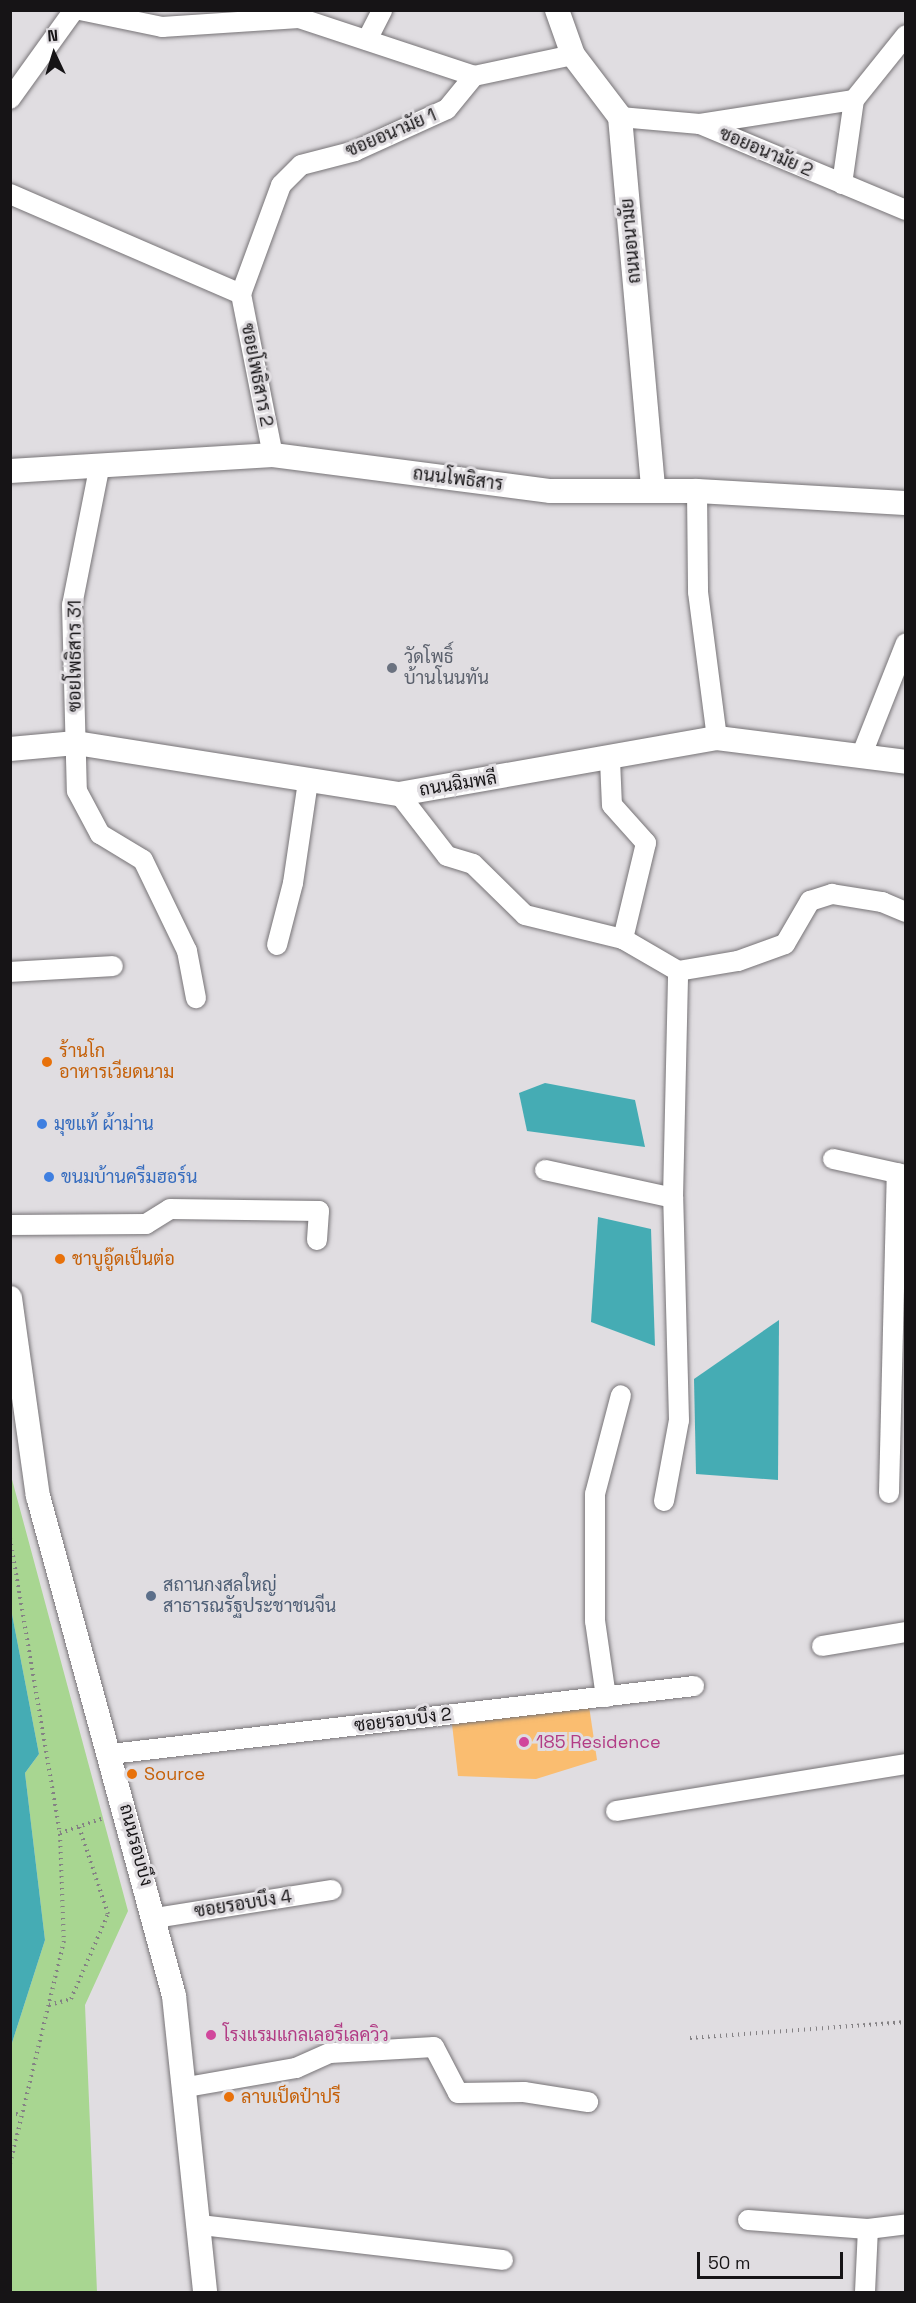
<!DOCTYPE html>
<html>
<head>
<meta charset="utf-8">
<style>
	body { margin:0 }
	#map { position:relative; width:916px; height:2303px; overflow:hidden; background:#e0dde1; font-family:"Space Grotesk",Sarabun,sans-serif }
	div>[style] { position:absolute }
	.green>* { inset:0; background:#a8d691 }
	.water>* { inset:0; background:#45acb4 }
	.building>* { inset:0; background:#fabd70 }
	.path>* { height:4px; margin-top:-2px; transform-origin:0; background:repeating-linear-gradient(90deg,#848184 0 1.5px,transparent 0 6px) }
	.roads { filter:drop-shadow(0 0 2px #777477) drop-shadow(0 0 2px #777477) }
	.minor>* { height:20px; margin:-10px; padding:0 10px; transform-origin:10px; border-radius:10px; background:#fff }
	.tertiary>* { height:24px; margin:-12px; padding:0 12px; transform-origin:12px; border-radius:12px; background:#fff }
	.dots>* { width:16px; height:16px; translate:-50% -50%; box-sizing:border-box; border:3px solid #e0dde1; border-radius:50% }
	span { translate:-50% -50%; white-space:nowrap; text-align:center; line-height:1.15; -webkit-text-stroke:6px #e0dde1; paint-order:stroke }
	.street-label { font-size:18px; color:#161416 }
	.worship-label { font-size:18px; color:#5b616d }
	.left { translate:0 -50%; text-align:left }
	.food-label { font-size:18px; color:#c56008 }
	.shop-label { font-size:18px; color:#366cbe }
	.service-label { font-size:18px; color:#4e5e75 }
	.hotel-label { font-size:18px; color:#b23c85 }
	.frame { position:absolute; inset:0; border:12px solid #161416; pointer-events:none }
	.north { position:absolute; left:24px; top:24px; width:60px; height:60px; -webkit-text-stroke:4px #e0dde1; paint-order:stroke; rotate:356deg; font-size:16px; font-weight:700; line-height:24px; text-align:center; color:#161416 }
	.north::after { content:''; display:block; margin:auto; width:21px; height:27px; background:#161416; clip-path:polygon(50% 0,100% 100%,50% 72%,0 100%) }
	.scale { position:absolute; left:697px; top:2252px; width:146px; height:27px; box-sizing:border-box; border:3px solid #161416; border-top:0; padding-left:8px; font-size:18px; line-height:21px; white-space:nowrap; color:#161416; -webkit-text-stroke:4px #e0dde1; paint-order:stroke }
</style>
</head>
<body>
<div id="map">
	<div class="green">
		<i style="clip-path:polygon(10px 1472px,128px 1911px,85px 2005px,97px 2292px,11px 2292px,11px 2046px,45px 1940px,25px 1773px,39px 1754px,11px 1609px)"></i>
	</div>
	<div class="water">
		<i style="clip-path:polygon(545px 1083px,635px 1100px,645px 1147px,527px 1131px,519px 1093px)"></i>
		<i style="clip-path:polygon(598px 1217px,651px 1229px,655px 1346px,591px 1322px)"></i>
		<i style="clip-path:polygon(779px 1320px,778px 1480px,696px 1474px,694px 1379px)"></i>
		<i style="clip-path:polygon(11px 1609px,39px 1754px,25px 1773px,45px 1940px,11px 2046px)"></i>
	</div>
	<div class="building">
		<i style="clip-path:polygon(589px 1706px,597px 1760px,536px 1779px,458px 1776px,452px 1724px)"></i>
	</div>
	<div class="path">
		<i style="left:10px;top:1538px;width:300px;rotate:80.4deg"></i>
		<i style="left:60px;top:1834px;width:107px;rotate:87.9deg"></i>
		<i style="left:64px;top:1941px;width:229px;rotate:103.6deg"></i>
		<i style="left:60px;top:1833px;width:46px;rotate:-18.8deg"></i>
		<i style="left:49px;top:2005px;width:23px;rotate:-15deg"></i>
		<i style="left:71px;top:1999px;width:93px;rotate:-66.5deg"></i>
		<i style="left:108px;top:1914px;width:92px;rotate:-108.4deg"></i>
		<i style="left:690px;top:2038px;width:217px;rotate:-4.2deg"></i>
		<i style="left:10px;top:2113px;width:12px;rotate:9deg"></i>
	</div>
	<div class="roads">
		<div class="minor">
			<i style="left:80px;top:10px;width:84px;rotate:11.7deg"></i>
			<i style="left:162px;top:27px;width:137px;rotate:-3.8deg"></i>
			<i style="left:299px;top:18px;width:184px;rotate:18.3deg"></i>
			<i style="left:367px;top:40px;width:34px;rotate:-63deg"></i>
			<i style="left:10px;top:99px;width:110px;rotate:-54.3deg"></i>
			<i style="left:620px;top:117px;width:80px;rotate:5deg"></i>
			<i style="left:700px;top:124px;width:223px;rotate:22.7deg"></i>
			<i style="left:700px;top:124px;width:156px;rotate:-8.9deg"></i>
			<i style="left:842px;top:184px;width:85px;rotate:-81.9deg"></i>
			<i style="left:854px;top:100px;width:83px;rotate:-51.3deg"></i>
			<i style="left:10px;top:194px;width:252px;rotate:23.4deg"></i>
			<i style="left:241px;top:294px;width:116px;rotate:-69.8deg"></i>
			<i style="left:281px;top:185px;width:28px;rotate:-45deg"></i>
			<i style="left:301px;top:165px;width:56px;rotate:-14.5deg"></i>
			<i style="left:355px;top:151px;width:101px;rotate:-24.5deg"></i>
			<i style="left:447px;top:109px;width:43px;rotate:-50.7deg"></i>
			<i style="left:474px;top:76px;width:101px;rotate:-12deg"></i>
			<i style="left:241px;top:294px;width:164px;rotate:78.8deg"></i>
			<i style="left:100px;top:464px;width:144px;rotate:101.2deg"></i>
			<i style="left:72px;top:605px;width:186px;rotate:88.5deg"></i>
			<i style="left:77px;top:791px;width:49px;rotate:61.9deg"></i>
			<i style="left:100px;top:834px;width:50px;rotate:31.2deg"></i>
			<i style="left:143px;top:860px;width:101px;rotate:64.2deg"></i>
			<i style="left:187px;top:951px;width:48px;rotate:79.2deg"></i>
			<i style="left:697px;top:491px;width:101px;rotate:89.4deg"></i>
			<i style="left:698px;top:592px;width:147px;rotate:82.6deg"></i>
			<i style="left:862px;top:754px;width:119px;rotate:-68.4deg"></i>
			<i style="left:610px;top:760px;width:45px;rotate:87.5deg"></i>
			<i style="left:612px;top:805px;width:51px;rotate:48.2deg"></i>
			<i style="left:646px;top:843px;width:99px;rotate:103.5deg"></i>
			<i style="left:399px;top:794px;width:78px;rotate:52.3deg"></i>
			<i style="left:447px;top:856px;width:27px;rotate:17deg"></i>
			<i style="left:473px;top:864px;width:73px;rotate:44.4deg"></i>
			<i style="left:525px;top:915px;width:101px;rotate:13.8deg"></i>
			<i style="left:623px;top:939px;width:64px;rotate:30.2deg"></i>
			<i style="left:678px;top:971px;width:61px;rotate:-9.5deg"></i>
			<i style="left:738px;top:961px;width:50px;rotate:-19.9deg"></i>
			<i style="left:785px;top:944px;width:50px;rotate:-59.8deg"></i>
			<i style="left:810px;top:901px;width:23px;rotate:-18deg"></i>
			<i style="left:832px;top:894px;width:51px;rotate:9.1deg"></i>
			<i style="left:882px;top:902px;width:26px;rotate:23deg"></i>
			<i style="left:277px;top:945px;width:64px;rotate:-75.5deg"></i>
			<i style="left:293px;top:883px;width:103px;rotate:-81.6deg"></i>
			<i style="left:10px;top:972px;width:103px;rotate:-3.3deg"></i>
			<i style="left:833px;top:1159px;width:75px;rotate:12.4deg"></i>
			<i style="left:545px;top:1170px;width:131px;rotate:12.3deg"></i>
			<i style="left:10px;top:1225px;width:136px;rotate:-0.4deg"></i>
			<i style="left:146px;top:1224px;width:28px;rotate:-32deg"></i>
			<i style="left:170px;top:1209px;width:149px;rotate:0.8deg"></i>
			<i style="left:319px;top:1211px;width:29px;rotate:94deg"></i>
			<i style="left:889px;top:1493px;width:320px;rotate:-88.6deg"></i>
			<i style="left:664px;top:1501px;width:82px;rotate:-79.5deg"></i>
			<i style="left:679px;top:1420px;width:222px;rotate:-91.5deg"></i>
			<i style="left:673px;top:1198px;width:227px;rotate:-88.7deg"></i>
			<i style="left:822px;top:1646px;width:85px;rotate:-9.5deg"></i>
			<i style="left:606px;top:1697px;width:77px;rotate:-98.2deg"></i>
			<i style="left:595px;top:1621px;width:127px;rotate:-90deg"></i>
			<i style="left:595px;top:1494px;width:102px;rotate:-75.3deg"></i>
			<i style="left:111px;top:1754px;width:587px;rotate:-6.65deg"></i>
			<i style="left:616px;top:1811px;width:294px;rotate:-9.2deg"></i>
			<i style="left:155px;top:1918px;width:179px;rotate:-9deg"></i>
			<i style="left:187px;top:2087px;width:111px;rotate:-9.9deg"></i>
			<i style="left:296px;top:2068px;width:37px;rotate:-24deg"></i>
			<i style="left:330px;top:2053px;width:104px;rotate:-3.3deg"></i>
			<i style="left:434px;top:2047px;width:52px;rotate:62.4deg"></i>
			<i style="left:458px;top:2093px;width:66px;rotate:-0.9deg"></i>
			<i style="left:524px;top:2092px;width:65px;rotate:8.9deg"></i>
			<i style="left:748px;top:2220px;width:120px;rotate:4.3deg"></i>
			<i style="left:868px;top:2229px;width:38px;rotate:-7deg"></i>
			<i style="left:201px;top:2225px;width:304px;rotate:6.6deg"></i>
			<i style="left:865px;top:2292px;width:63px;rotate:-87.3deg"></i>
		</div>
		<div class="tertiary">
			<i style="left:557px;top:10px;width:48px;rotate:70.4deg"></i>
			<i style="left:573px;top:55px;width:78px;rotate:52.8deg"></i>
			<i style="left:620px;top:117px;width:373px;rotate:84.9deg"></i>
			<i style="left:10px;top:471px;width:263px;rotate:-3.5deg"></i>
			<i style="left:273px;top:455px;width:280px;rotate:7.4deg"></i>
			<i style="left:551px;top:491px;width:146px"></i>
			<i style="left:697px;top:491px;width:209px;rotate:3.3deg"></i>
			<i style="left:10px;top:749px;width:66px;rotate:-5.2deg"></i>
			<i style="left:76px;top:743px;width:327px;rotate:9deg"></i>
			<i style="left:399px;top:794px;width:323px;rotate:-10deg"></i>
			<i style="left:717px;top:738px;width:191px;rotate:7.2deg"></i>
			<i style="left:10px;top:1298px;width:200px;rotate:82deg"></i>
			<i style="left:38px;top:1496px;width:518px;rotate:74.78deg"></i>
			<i style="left:174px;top:1996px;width:298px;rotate:84deg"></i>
		</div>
	</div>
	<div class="dots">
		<i style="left:392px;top:668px;background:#6b7280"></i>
		<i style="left:47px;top:1062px;background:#e8710a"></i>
		<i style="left:42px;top:1124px;background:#3f7fe0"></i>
		<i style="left:49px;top:1177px;background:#3f7fe0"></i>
		<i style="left:60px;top:1259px;background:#e8710a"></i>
		<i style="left:151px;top:1596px;background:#5c6f8a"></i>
		<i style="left:524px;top:1742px;background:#d1479c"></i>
		<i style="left:132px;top:1774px;background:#e8710a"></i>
		<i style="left:211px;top:2035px;background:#d1479c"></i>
		<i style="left:229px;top:2097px;background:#e8710a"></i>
	</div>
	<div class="street-label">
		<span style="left:391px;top:133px;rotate:-23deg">ซอยอนามัย 1</span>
		<span style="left:766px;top:152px;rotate:23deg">ซอยอนามัย 2</span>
		<span style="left:631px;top:241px;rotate:-95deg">ถนนอนามัย</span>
		<span style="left:257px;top:375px;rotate:79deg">ซอยโพธิสาร 2</span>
		<span style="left:458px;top:479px;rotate:7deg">ถนนโพธิสาร</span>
		<span style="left:75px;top:656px;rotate:-90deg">ซอยโพธิสาร 31</span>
		<span style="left:458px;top:784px;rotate:-9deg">ถนนฉิมพลี</span>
		<span style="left:403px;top:1720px;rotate:-7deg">ซอยรอบบึง 2</span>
		<span style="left:136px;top:1845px;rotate:75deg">ถนนรอบบึง</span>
		<span style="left:243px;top:1904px;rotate:-9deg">ซอยรอบบึง 4</span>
	</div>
	<div class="worship-label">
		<span class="left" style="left:404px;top:668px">วัดโพธิ์<br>บ้านโนนทัน</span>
	</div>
	<div class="food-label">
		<span class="left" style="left:59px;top:1062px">ร้านโก<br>อาหารเวียดนาม</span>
		<span class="left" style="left:72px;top:1259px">ชาบูอู๊ดเป็นต่อ</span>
		<span class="left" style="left:144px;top:1774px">Source</span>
		<span class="left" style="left:241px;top:2097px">ลาบเป็ดป๋าปรี</span>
	</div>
	<div class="shop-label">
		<span class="left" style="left:54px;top:1124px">มุขแท้ ผ้าม่าน</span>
		<span class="left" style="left:61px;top:1177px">ขนมบ้านครีมฮอร์น</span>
	</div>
	<div class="service-label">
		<span class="left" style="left:163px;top:1596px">สถานกงสุลใหญ่<br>สาธารณรัฐประชาชนจีน</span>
	</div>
	<div class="hotel-label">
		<span class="left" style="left:536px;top:1742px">185 Residence</span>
		<span class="left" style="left:223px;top:2035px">โรงแรมแกลเลอรีเลควิว</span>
	</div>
	<div class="frame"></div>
	<div class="north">N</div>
	<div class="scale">50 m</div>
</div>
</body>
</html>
